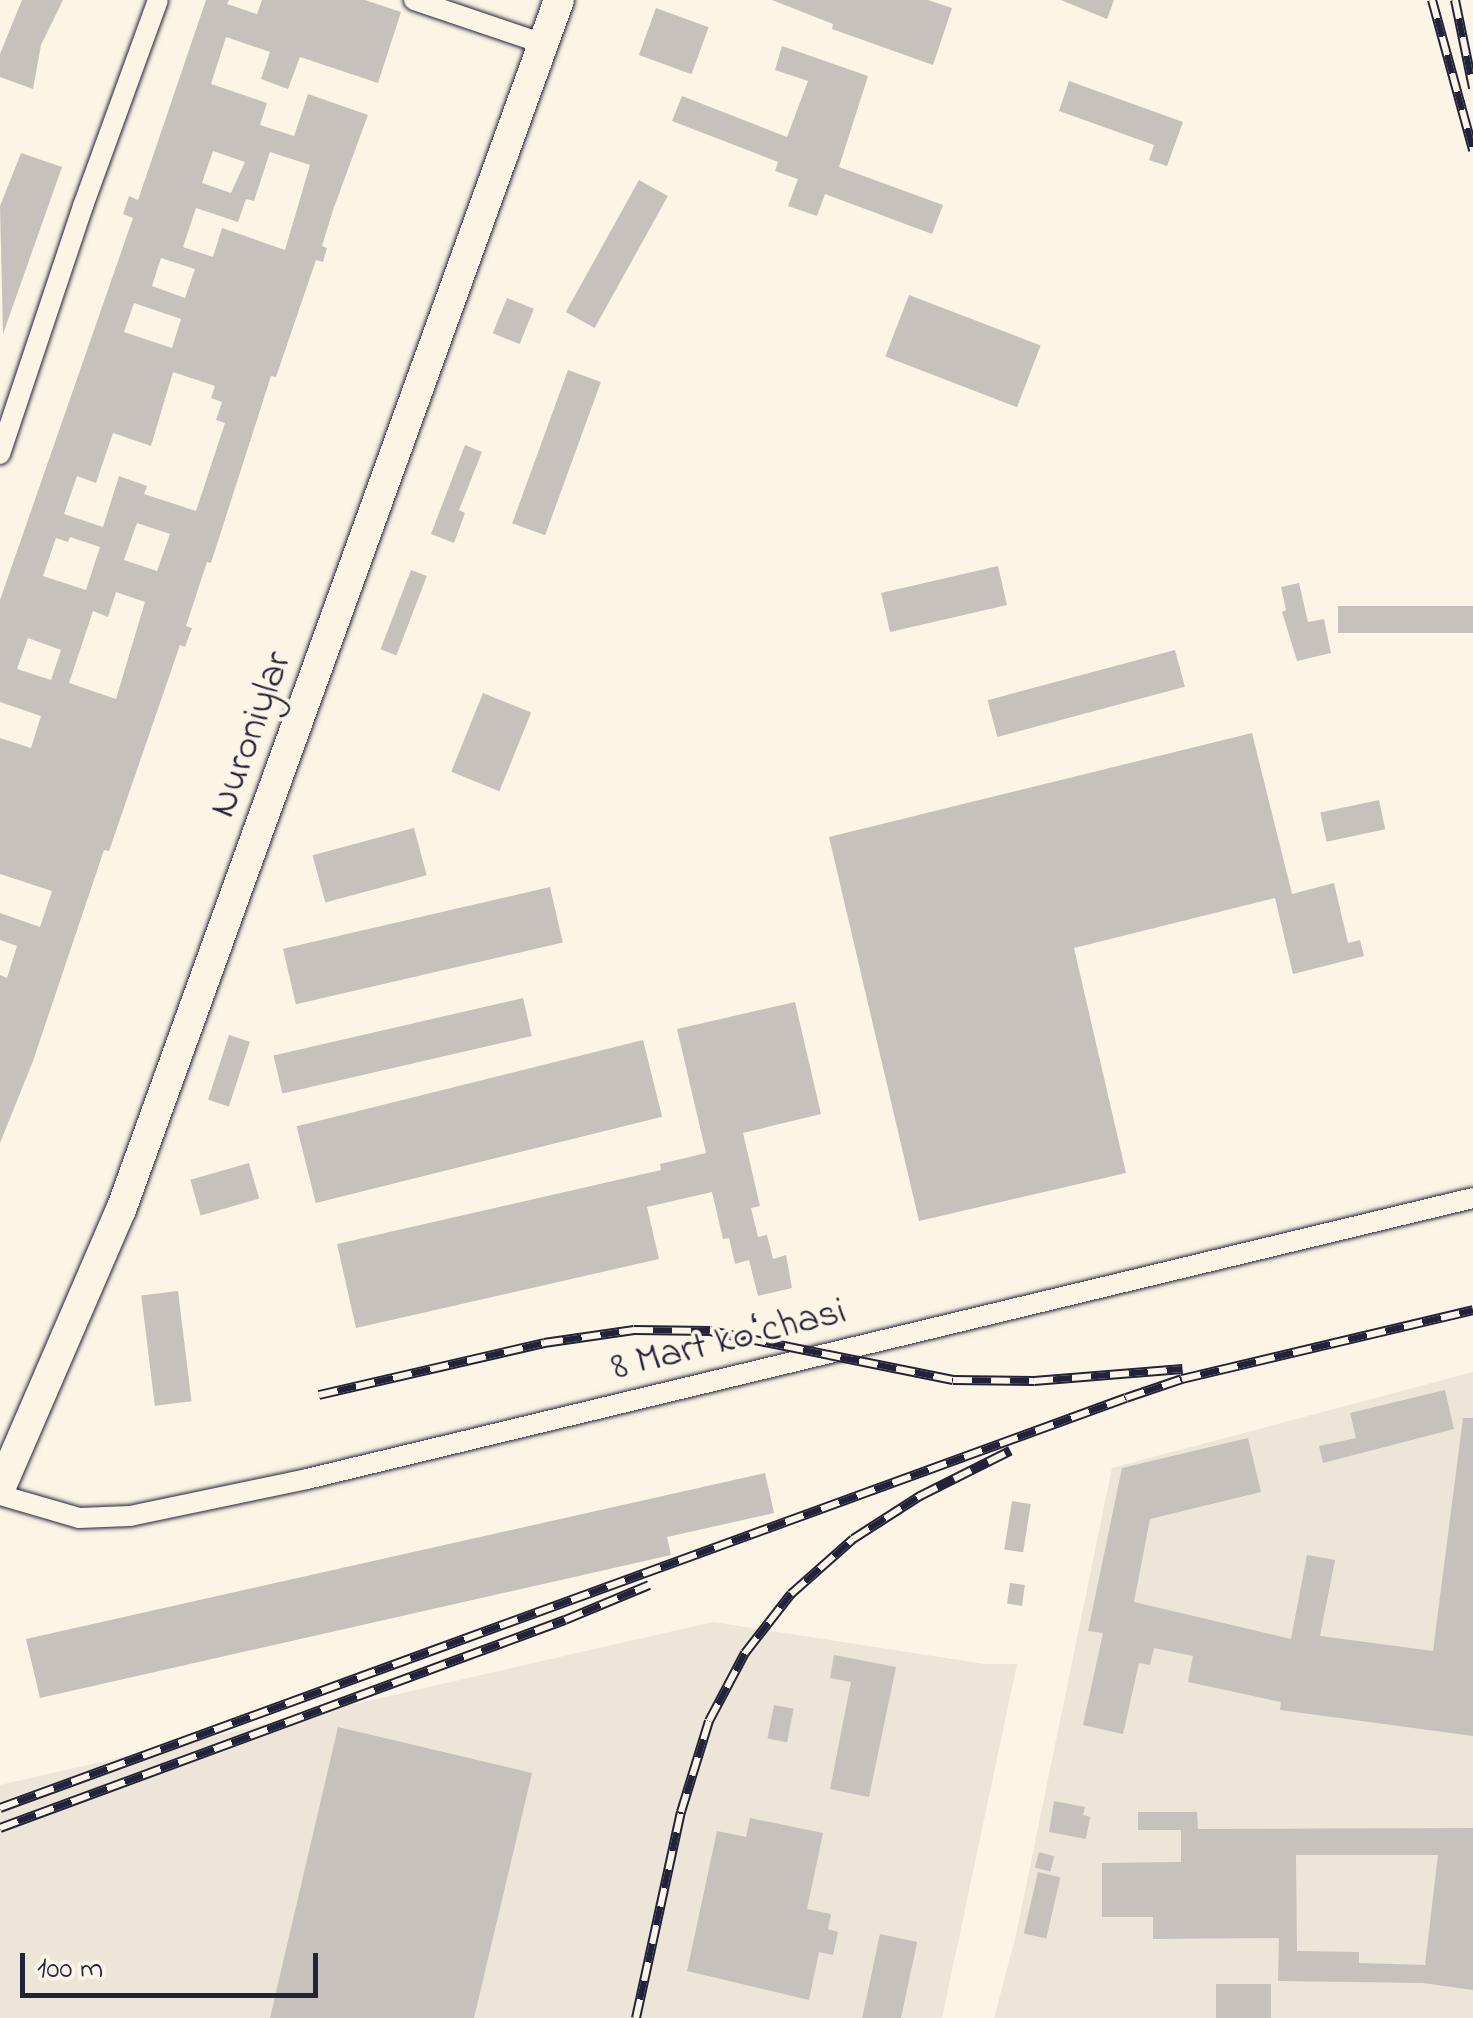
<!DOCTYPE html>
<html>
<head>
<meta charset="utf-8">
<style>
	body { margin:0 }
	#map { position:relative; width:1473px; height:2018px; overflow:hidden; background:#fcf5e5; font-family:"Indie Flower",sans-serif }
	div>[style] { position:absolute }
	.built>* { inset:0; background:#ece5d8 }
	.building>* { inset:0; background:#c6c1bb; transform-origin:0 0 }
	.roads { filter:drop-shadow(0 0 2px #22223b) drop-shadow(0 0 2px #22223b) }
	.minor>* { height:20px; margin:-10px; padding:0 10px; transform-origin:10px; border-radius:10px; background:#fcf5e5 }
	.secondary>* { height:30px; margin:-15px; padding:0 15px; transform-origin:15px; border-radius:15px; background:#fcf5e5 }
	.rail>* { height:10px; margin-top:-5px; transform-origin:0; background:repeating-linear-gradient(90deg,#fcf5e5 0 19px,#22223b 0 38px); box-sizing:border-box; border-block:2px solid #22223b }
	span { translate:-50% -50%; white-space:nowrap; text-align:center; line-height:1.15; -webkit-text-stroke:8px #fcf5e5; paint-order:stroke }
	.street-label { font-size:40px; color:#22223b }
	.scale { position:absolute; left:20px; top:1953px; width:298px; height:45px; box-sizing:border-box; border:5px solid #22223b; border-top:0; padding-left:12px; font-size:30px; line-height:35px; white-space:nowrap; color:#22223b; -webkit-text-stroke:8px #fcf5e5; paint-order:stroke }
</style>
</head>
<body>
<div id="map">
	<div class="built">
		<i style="clip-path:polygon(1473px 1372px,1473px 2018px,994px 2018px,1016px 1935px,1112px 1468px)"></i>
		<i style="clip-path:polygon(713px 1622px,984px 1664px,1017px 1664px,942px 2018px,0 2018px,0 1785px)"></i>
	</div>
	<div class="building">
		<i style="clip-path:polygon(22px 0,63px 0,41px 45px,33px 89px,0 77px,0 54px)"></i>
		<i style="clip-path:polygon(evenodd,206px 0,229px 0,227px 4px,257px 14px,262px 0,365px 0,401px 12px,378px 83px,300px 57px,288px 89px,261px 79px,270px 52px,226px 37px,211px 84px,267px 103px,260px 125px,294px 136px,308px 94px,368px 115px,333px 210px,322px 246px,327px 248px,323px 262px,316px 260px,276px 377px,271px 376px,211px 563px,207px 562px,186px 626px,192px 628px,185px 647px,180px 645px,109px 851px,104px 850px,33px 1061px,0 1143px,0 975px,7px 978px,17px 946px,0 940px,0 913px,40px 927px,52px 891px,0 874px,0 738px,31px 748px,41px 716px,0 702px,0 600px,133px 218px,123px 214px,129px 196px,138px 200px,206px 0,213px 151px,245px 162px,231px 193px,202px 183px,213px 151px,206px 0,270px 152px,310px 165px,285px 250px,222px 228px,213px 257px,183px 247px,196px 208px,238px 222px,246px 199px,254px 201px,270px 152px,206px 0,161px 258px,195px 269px,185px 298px,152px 286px,161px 258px,206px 0,134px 303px,181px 319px,172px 348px,124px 332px,134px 303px,206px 0,173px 372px,215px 386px,211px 398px,222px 402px,216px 420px,225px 423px,196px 511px,144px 494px,147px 486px,119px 476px,103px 527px,64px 514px,77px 476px,96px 483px,113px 433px,151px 446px,173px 372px,206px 0,137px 523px,170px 534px,157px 571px,124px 560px,137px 523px,206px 0,70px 537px,100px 547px,86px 590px,43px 576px,56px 538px,68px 542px,70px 537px,206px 0,116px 592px,145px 602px,116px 699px,69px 683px,93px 611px,108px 617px,116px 592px,206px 0,28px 638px,61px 650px,51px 680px,17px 669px,28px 638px)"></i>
		<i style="clip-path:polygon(772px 0,928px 0,952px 8px,933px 65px,832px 29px,833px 24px)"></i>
		<i style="clip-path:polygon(1061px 0,1114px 0,1107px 19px)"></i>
		<i style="left:656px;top:8px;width:56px;height:50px;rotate:20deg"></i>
		<i style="clip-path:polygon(782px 46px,868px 76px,839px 167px,943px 205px,932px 234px,825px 194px,817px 216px,788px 206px,798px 179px,775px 171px,778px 162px,672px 121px,682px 96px,787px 137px,808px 81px,775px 70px)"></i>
		<i style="clip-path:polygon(1069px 81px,1183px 122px,1167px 166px,1149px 160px,1154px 145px,1059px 111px)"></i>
		<i style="clip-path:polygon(21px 153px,62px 167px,3px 334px,0 206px)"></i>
		<i style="left:639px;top:180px;width:33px;height:151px;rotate:29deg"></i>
		<i style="left:909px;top:295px;width:141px;height:66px;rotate:21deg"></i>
		<i style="left:507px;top:298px;width:29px;height:38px;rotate:22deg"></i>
		<i style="left:568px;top:370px;width:35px;height:163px;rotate:20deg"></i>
		<i style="clip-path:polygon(465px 445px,482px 452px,459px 510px,465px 513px,454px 543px,431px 534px)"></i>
		<i style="left:998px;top:566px;width:40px;height:120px;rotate:77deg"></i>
		<i style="left:411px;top:570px;width:17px;height:85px;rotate:21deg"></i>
		<i style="clip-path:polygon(1299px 583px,1308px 622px,1324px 619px,1331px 653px,1297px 661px,1282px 612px,1286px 610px,1281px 587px)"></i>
		<i style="left:1473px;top:606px;width:27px;height:135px;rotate:90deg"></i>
		<i style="left:1175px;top:650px;width:38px;height:194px;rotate:75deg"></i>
		<i style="left:483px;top:693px;width:52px;height:85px;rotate:22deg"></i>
		<i style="clip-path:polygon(1252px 733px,1292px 894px,1334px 883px,1348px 943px,1360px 940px,1364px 956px,1293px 974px,1275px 898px,1074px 948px,1126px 1173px,919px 1221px,829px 837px)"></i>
		<i style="left:1379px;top:800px;width:30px;height:60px;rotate:78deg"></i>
		<i style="left:414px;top:828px;width:49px;height:105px;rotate:75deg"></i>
		<i style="left:550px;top:887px;width:57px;height:274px;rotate:77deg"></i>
		<i style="left:523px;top:998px;width:39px;height:256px;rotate:77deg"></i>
		<i style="clip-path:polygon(795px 1002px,821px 1114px,743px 1133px,760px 1206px,751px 1208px,758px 1237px,767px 1235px,773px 1259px,786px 1255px,792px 1288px,758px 1296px,749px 1260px,735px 1264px,729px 1238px,723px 1239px,712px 1192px,647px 1207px,659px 1259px,356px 1328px,337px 1244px,661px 1170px,660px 1164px,706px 1153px,677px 1029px)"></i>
		<i style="left:229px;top:1035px;width:22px;height:68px;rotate:18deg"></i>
		<i style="left:643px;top:1040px;width:79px;height:357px;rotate:76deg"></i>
		<i style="left:249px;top:1163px;width:37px;height:61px;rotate:74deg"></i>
		<i style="left:178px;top:1291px;width:111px;height:37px;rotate:83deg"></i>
		<i style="clip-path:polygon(1445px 1390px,1454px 1429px,1323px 1463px,1319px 1446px,1356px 1438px,1350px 1413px)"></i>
		<i style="clip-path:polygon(1463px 1418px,1473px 1418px,1473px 1736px,1280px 1710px,1281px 1702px,1188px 1682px,1193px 1656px,1154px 1648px,1150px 1665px,1139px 1663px,1123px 1734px,1083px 1725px,1103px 1633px,1088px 1631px,1122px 1468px,1248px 1438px,1261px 1492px,1150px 1519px,1134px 1602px,1291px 1639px,1307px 1555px,1335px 1560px,1320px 1636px,1433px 1651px)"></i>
		<i style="clip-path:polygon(765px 1473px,774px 1513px,667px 1537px,671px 1555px,40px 1698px,26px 1639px)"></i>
		<i style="left:1012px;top:1501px;width:19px;height:49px;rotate:9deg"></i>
		<i style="left:1010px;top:1583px;width:15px;height:21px;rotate:8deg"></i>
		<i style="clip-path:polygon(834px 1655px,896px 1667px,869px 1797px,830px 1789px,851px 1682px,830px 1678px)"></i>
		<i style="left:774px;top:1705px;width:20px;height:34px;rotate:11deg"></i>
		<i style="clip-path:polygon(338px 1727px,532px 1773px,474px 2018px,270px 2018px)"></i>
		<i style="clip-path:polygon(1054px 1801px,1085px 1807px,1083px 1815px,1090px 1817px,1086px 1839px,1049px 1832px)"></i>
		<i style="clip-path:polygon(evenodd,1138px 1812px,1197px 1812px,1198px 1829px,1473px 1828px,1473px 1990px,1423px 1983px,1278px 1981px,1279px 1938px,1153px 1939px,1153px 1917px,1102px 1917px,1102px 1863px,1181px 1862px,1181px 1830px,1138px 1830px,1138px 1812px,1296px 1855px,1438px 1855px,1425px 1965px,1359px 1963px,1359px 1952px,1297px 1951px,1296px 1855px)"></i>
		<i style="clip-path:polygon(750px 1818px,823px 1833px,807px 1909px,831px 1914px,828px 1929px,838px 1932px,833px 1955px,819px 1952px,809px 2000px,687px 1971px,717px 1831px,746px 1837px)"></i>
		<i style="left:1039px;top:1852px;width:16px;height:16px;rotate:15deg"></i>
		<i style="left:1038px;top:1872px;width:23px;height:63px;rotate:13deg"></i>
		<i style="left:880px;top:1934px;width:38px;height:86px;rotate:12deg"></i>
		<i style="left:1216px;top:1984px;width:55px;height:34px"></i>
	</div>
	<div class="roads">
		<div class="minor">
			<i style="left:414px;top:0;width:137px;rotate:18.7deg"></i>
			<i style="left:0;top:454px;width:262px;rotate:-71.5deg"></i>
			<i style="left:83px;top:206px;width:219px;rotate:-70deg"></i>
			<i style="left:0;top:1495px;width:82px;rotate:16.2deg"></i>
			<i style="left:79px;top:1518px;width:51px;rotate:-2.2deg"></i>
			<i style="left:130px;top:1516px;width:181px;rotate:-11.8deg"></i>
			<i style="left:307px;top:1479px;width:1199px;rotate:-13.55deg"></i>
		</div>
		<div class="secondary">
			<i style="left:0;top:1489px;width:304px;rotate:-66.6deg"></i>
			<i style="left:121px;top:1210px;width:1287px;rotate:-70.1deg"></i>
		</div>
	</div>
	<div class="rail">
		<i style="left:1432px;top:0;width:156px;rotate:74.7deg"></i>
		<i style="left:1455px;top:0;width:90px;rotate:78.4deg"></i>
		<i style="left:319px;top:1395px;width:231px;rotate:-13deg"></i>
		<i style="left:544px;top:1343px;width:91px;rotate:-8.2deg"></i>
		<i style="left:634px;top:1330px;width:76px;rotate:0.8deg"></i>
		<i style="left:710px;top:1331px;width:248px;rotate:11.4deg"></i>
		<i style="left:953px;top:1380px;width:81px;rotate:0.7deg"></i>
		<i style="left:1034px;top:1381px;width:149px;rotate:-4.6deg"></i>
		<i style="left:0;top:1808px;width:1198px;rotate:-20.01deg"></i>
		<i style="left:1126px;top:1398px;width:59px;rotate:-18.7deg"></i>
		<i style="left:1182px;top:1379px;width:299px;rotate:-13.3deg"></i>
		<i style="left:0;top:1828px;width:602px;rotate:-20.21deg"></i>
		<i style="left:565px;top:1620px;width:91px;rotate:-22.6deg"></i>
		<i style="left:636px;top:2018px;width:211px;rotate:-77.7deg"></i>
		<i style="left:681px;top:1812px;width:95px;rotate:-72.9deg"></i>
		<i style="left:709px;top:1721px;width:77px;rotate:-62.1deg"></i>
		<i style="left:745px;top:1653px;width:75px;rotate:-52.1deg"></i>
		<i style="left:791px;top:1594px;width:83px;rotate:-41.6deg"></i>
		<i style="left:853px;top:1539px;width:80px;rotate:-32.7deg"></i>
		<i style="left:920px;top:1496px;width:101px;rotate:-26.6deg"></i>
	</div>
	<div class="street-label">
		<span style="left:252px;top:735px;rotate:-70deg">Nuroniylar</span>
		<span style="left:729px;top:1341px;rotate:-14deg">8 Mart koʻchasi</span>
	</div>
	<div class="scale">100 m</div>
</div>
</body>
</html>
